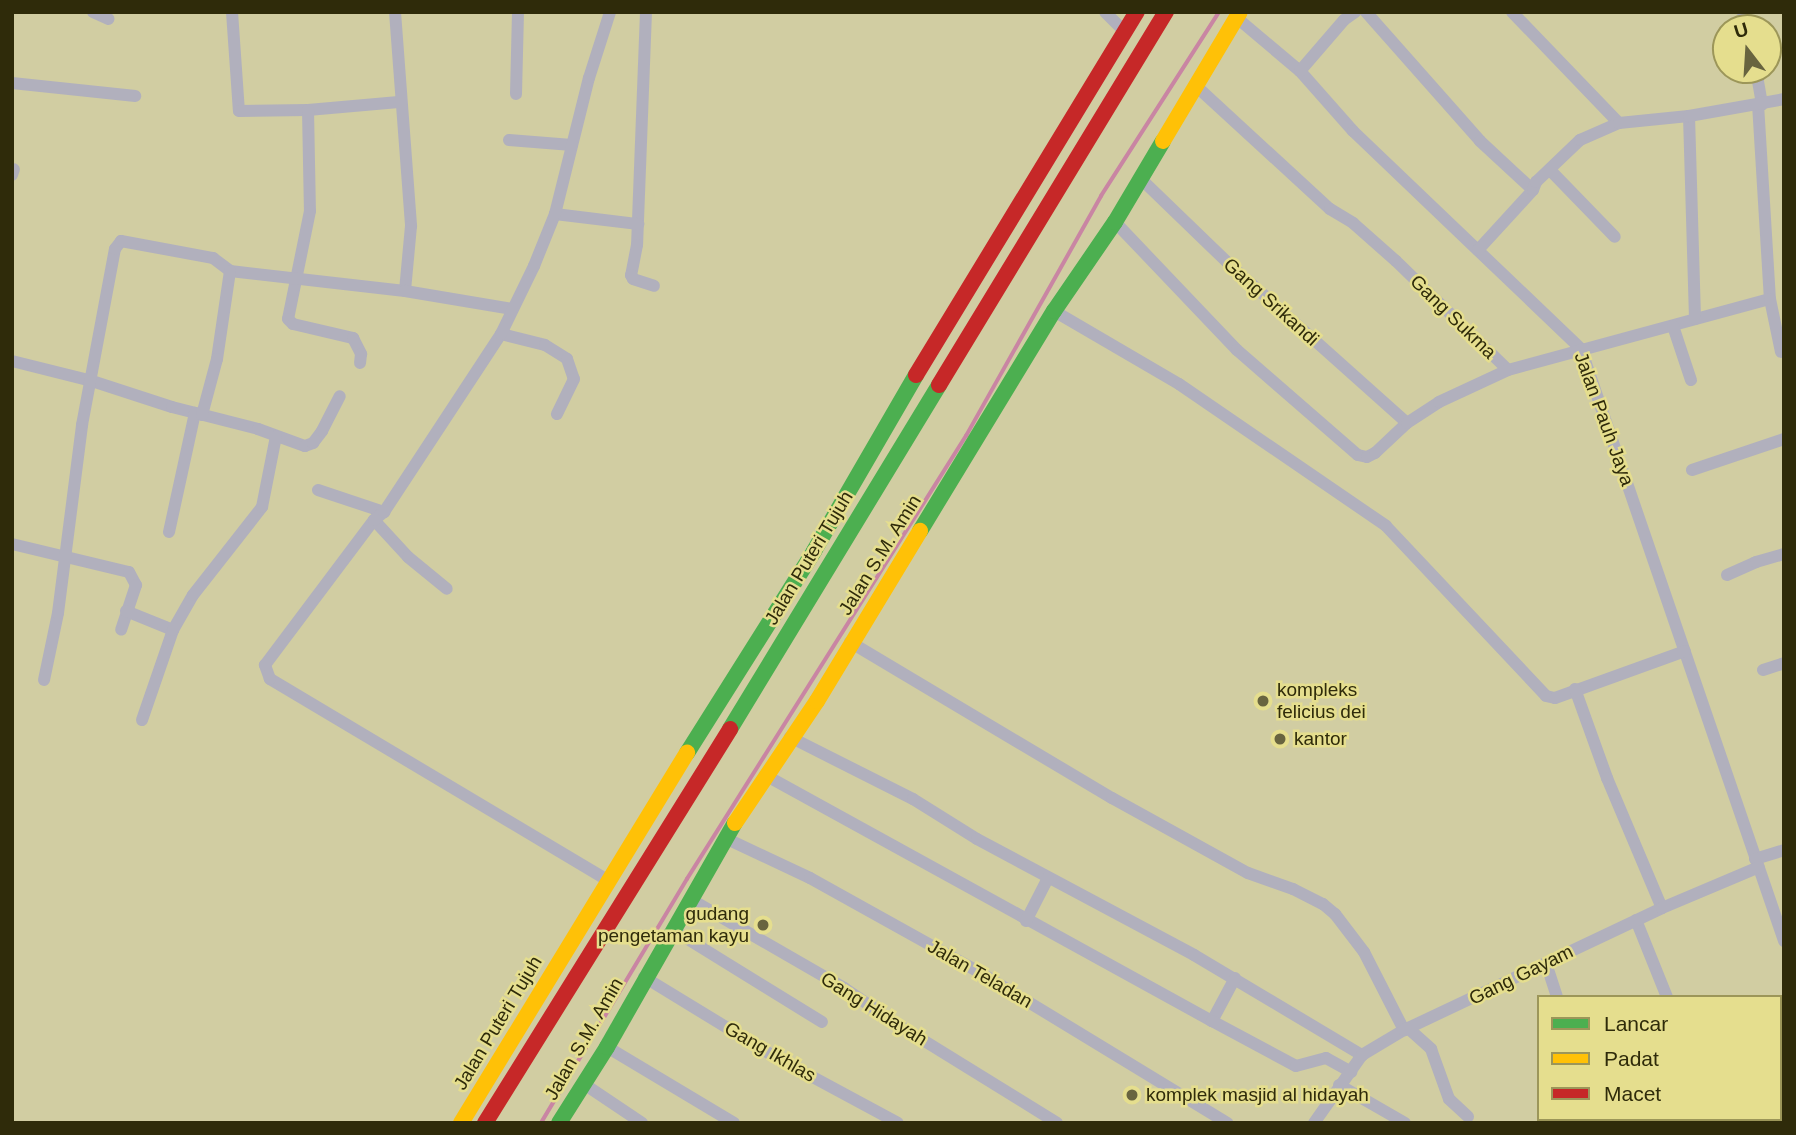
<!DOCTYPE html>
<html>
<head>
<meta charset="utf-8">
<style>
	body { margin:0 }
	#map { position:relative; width:1796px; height:1135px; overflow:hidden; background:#d1cda2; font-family:Arial,sans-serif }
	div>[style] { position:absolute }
	.stream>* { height:3.5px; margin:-1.75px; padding:0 1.75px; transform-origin:1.75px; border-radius:1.75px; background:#c985a3 }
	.street>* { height:12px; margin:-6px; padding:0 6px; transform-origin:6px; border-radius:6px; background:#b1b0bd }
	.fast>* { height:16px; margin:-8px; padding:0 8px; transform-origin:8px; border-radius:8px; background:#4caf50 }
	.slow>* { height:16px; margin:-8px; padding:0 8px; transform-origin:8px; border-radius:8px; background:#ffc107 }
	.jam>* { height:16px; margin:-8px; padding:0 8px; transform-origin:8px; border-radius:8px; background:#c62828 }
	.dots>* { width:19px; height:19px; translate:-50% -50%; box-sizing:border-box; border:4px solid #e5de8e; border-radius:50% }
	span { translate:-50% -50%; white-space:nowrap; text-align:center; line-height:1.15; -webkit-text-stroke:5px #e5de8e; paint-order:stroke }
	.street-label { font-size:19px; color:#2f2b0a }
	.poi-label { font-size:19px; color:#2f2b0a }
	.left { translate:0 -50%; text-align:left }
	.right { translate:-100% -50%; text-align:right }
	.frame { position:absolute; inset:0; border:14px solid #2f2b0a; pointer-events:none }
	.legend { position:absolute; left:1537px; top:995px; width:245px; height:126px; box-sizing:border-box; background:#e5de8e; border:2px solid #9c9659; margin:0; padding:9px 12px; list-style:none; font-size:21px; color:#2f2b0a }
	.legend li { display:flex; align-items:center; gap:14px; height:35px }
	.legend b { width:35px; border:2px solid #9c9659 }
	.north { position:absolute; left:1712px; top:14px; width:70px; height:70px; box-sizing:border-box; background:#e5de8e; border:2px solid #9c9659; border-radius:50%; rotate:343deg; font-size:19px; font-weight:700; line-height:28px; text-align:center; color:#2f2b0a }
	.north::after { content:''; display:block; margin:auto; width:24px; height:32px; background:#68643f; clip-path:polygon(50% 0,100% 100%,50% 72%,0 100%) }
</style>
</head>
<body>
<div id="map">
	<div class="stream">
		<i style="left:541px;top:1123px;width:284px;rotate:-59.1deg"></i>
		<i style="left:687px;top:879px;width:524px;rotate:-57.8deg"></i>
		<i style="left:966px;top:436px;width:275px;rotate:-60.6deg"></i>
		<i style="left:1101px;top:196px;width:219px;rotate:-57.3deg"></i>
	</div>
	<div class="street">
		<i style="left:93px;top:12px;width:17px;rotate:24deg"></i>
		<i style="left:232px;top:12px;width:99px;rotate:86deg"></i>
		<i style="left:239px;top:111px;width:69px;rotate:-0.8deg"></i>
		<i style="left:308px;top:110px;width:91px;rotate:-5deg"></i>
		<i style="left:395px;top:12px;width:215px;rotate:85.7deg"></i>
		<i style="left:411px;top:226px;width:65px;rotate:95.3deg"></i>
		<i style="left:646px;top:12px;width:233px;rotate:92.2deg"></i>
		<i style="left:637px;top:245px;width:31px;rotate:101deg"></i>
		<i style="left:631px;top:275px;width:4px;rotate:63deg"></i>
		<i style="left:633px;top:279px;width:22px;rotate:18deg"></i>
		<i style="left:1105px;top:12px;width:28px;rotate:45deg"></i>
		<i style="left:1366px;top:12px;width:172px;rotate:48.5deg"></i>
		<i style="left:1480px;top:141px;width:72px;rotate:42.8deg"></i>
		<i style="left:1512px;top:12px;width:154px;rotate:46.1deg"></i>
		<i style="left:1743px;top:12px;width:16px;rotate:79deg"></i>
		<i style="left:1237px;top:18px;width:82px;rotate:40.1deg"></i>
		<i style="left:1300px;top:71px;width:80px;rotate:48.5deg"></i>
		<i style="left:1353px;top:131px;width:315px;rotate:43.7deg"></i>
		<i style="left:1581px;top:349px;width:626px;rotate:71.07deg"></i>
		<i style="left:1756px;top:70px;width:35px;rotate:80deg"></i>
		<i style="left:1300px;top:71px;width:67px;rotate:-49.2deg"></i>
		<i style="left:1344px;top:20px;width:14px;rotate:-36deg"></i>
		<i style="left:12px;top:83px;width:124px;rotate:6deg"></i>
		<i style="left:1195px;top:85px;width:183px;rotate:42.6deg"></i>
		<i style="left:1330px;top:209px;width:27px;rotate:31deg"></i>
		<i style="left:1353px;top:223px;width:57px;rotate:41.5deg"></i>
		<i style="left:1396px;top:261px;width:156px;rotate:44.2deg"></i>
		<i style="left:1508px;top:370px;width:271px;rotate:-15.2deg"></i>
		<i style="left:516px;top:94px;width:82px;rotate:-88.6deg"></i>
		<i style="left:1758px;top:104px;width:195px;rotate:86.5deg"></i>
		<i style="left:1770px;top:299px;width:54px;rotate:78.3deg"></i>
		<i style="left:308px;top:110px;width:101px;rotate:88.9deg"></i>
		<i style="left:310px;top:211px;width:110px;rotate:101.5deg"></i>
		<i style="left:288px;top:319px;width:7px;rotate:45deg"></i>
		<i style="left:293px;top:324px;width:62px;rotate:13.1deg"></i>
		<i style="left:353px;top:338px;width:18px;rotate:63deg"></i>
		<i style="left:361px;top:354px;width:9px;rotate:96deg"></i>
		<i style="left:1689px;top:116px;width:203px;rotate:88.3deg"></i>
		<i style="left:509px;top:140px;width:63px;rotate:4.5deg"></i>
		<i style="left:1550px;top:170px;width:93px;rotate:45.9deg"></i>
		<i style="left:12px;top:175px;width:6px;rotate:-72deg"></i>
		<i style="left:1140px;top:178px;width:121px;rotate:44deg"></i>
		<i style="left:1227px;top:262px;width:241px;rotate:41.8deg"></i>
		<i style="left:555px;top:214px;width:84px;rotate:6.9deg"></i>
		<i style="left:1115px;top:222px;width:177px;rotate:46.4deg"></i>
		<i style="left:1237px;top:350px;width:160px;rotate:41deg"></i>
		<i style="left:1358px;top:455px;width:9px;rotate:13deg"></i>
		<i style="left:1367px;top:457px;width:9px;rotate:-27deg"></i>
		<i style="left:1375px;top:453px;width:44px;rotate:-43.2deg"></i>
		<i style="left:1407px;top:423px;width:38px;rotate:-33deg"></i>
		<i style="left:1439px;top:402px;width:76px;rotate:-24.9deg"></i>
		<i style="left:1478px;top:250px;width:81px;rotate:-47.5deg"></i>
		<i style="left:1533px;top:190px;width:9px;rotate:-69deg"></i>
		<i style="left:1536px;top:182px;width:61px;rotate:-43.7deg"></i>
		<i style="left:1580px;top:140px;width:43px;rotate:-23.6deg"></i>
		<i style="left:1619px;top:123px;width:70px;rotate:-5.7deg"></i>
		<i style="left:1689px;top:116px;width:97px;rotate:-10.1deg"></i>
		<i style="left:230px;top:271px;width:176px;rotate:6.5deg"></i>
		<i style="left:405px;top:291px;width:109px;rotate:9.5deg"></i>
		<i style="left:1054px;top:311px;width:145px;rotate:30.3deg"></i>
		<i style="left:1179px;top:384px;width:251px;rotate:34.4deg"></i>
		<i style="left:1386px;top:526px;width:233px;rotate:46.7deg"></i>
		<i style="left:1546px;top:696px;width:9px;rotate:13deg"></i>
		<i style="left:1555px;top:698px;width:138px;rotate:-19.9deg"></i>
		<i style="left:1673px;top:326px;width:57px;rotate:71.6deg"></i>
		<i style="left:501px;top:334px;width:45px;rotate:14deg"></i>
		<i style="left:545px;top:345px;width:26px;rotate:32deg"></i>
		<i style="left:567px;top:359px;width:21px;rotate:71deg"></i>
		<i style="left:574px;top:379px;width:39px;rotate:116deg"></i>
		<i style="left:12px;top:361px;width:82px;rotate:14deg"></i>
		<i style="left:92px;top:381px;width:84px;rotate:18deg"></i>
		<i style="left:172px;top:407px;width:89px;rotate:14.3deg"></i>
		<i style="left:258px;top:429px;width:50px;rotate:19.9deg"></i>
		<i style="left:305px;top:446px;width:9px;rotate:-21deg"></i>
		<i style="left:313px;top:443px;width:15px;rotate:-53deg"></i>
		<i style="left:322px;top:431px;width:39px;rotate:-63deg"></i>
		<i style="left:1692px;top:470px;width:97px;rotate:-18.6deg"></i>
		<i style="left:318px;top:490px;width:70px;rotate:18.4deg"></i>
		<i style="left:374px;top:520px;width:50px;rotate:47.4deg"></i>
		<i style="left:408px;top:557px;width:50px;rotate:39.4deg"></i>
		<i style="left:169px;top:532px;width:122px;rotate:-77.7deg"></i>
		<i style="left:12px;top:544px;width:120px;rotate:13.5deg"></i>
		<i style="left:129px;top:572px;width:15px;rotate:62deg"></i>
		<i style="left:136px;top:585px;width:47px;rotate:108.4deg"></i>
		<i style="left:1727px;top:575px;width:32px;rotate:-24deg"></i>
		<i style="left:1756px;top:562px;width:29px;rotate:-16deg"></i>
		<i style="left:126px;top:611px;width:51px;rotate:22deg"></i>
		<i style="left:850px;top:642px;width:305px;rotate:30.8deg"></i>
		<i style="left:1112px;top:798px;width:155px;rotate:28.9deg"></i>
		<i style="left:1248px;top:873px;width:48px;rotate:19.6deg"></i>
		<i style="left:1293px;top:889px;width:34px;rotate:27deg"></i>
		<i style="left:1323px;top:904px;width:16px;rotate:40deg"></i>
		<i style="left:1335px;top:914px;width:48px;rotate:52.7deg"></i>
		<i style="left:1364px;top:952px;width:88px;rotate:62.9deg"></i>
		<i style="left:1763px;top:670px;width:22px;rotate:-18deg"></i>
		<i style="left:44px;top:680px;width:68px;rotate:-78.2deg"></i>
		<i style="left:58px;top:613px;width:190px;rotate:-82.7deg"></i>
		<i style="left:82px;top:425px;width:179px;rotate:-79.4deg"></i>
		<i style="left:115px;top:249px;width:10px;rotate:-53deg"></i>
		<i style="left:121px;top:241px;width:94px;rotate:10.5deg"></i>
		<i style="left:213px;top:258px;width:21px;rotate:37deg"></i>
		<i style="left:230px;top:271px;width:89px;rotate:98.4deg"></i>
		<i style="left:217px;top:359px;width:58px;rotate:105deg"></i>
		<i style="left:1575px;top:689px;width:95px;rotate:70.2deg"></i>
		<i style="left:1607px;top:778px;width:141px;rotate:67.1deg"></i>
		<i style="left:142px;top:720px;width:95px;rotate:-71deg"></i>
		<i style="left:173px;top:630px;width:40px;rotate:-60.3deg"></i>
		<i style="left:193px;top:595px;width:112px;rotate:-51.9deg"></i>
		<i style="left:262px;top:507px;width:72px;rotate:-78.8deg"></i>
		<i style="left:790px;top:737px;width:138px;rotate:26.8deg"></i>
		<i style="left:913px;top:799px;width:75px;rotate:32deg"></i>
		<i style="left:977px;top:839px;width:246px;rotate:28.1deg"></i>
		<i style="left:1194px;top:955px;width:196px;rotate:30.8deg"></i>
		<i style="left:765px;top:775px;width:510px;rotate:28.83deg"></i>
		<i style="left:725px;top:838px;width:94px;rotate:25.2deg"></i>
		<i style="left:810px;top:878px;width:199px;rotate:29.1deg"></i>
		<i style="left:984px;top:975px;width:285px;rotate:31.3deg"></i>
		<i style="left:1755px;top:859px;width:30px;rotate:-17deg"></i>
		<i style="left:609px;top:881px;width:395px;rotate:-149.2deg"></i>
		<i style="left:270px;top:679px;width:15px;rotate:-110deg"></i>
		<i style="left:265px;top:665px;width:181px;rotate:-53.1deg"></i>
		<i style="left:374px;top:520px;width:13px;rotate:-39deg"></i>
		<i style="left:384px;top:512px;width:213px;rotate:-56.7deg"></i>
		<i style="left:501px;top:334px;width:76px;rotate:-64.1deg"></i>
		<i style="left:534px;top:266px;width:56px;rotate:-68deg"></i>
		<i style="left:555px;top:214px;width:140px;rotate:-76deg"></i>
		<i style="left:589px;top:78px;width:69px;rotate:-72.3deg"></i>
		<i style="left:690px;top:899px;width:178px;rotate:30deg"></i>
		<i style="left:844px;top:988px;width:64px;rotate:34.2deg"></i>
		<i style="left:897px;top:1024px;width:188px;rotate:31.7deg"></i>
		<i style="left:1636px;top:920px;width:83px;rotate:68.1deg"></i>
		<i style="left:1026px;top:921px;width:48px;rotate:-62.9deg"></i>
		<i style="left:673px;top:930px;width:175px;rotate:31.7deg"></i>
		<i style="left:1546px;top:963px;width:36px;rotate:72deg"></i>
		<i style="left:644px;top:977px;width:148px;rotate:31.4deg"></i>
		<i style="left:770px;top:1054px;width:145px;rotate:28.3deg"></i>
		<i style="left:1235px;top:978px;width:49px;rotate:118.1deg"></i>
		<i style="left:1212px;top:1021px;width:95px;rotate:28.2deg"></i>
		<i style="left:1296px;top:1066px;width:31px;rotate:-15deg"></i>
		<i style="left:1326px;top:1058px;width:29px;rotate:29deg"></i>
		<i style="left:1409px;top:1029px;width:30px;rotate:42deg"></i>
		<i style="left:1431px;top:1049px;width:53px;rotate:70.2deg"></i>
		<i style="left:1449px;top:1099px;width:26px;rotate:43deg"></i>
		<i style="left:607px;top:1047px;width:148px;rotate:30.9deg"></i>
		<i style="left:584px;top:1084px;width:70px;rotate:33.9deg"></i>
		<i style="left:1339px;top:1085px;width:76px;rotate:29.9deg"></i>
		<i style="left:1598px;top:1119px;width:4px;rotate:76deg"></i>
		<i style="left:1705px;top:1119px;width:4px;rotate:76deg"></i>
		<i style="left:1314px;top:1123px;width:83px;rotate:-54.8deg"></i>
		<i style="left:1362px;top:1055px;width:49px;rotate:-30.8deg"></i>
		<i style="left:1404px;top:1030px;width:285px;rotate:-25.3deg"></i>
		<i style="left:1662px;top:908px;width:105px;rotate:-22.9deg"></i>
	</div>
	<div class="fast">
		<i style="left:920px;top:531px;width:258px;rotate:-58.7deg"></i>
		<i style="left:1054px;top:311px;width:108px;rotate:-55.6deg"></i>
		<i style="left:1115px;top:222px;width:94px;rotate:-59.3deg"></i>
		<i style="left:730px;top:729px;width:403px;rotate:-58.7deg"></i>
		<i style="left:687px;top:753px;width:239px;rotate:-57.8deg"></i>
		<i style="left:814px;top:551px;width:203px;rotate:-59.9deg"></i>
		<i style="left:559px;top:1123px;width:90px;rotate:-57.7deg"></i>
		<i style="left:607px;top:1047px;width:258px;rotate:-60.3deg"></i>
	</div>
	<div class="slow">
		<i style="left:1163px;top:141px;width:150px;rotate:-59.2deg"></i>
		<i style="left:735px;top:823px;width:147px;rotate:-56.1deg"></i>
		<i style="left:817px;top:701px;width:199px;rotate:-58.8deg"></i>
		<i style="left:461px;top:1123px;width:434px;rotate:-58.6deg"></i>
	</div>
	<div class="jam">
		<i style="left:916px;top:375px;width:425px;rotate:-58.7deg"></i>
		<i style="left:939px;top:385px;width:437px;rotate:-58.7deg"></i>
		<i style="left:485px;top:1123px;width:464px;rotate:-58.1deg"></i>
	</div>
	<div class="dots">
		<i style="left:1263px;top:701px;background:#68643f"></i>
		<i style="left:1280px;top:739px;background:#68643f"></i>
		<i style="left:763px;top:925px;background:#68643f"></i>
		<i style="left:1132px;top:1095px;background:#68643f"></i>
	</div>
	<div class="street-label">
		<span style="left:1271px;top:302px;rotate:42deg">Gang Srikandi</span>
		<span style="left:1453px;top:317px;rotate:44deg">Gang Sukma</span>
		<span style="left:1604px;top:419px;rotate:70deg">Jalan Pauh Jaya</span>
		<span style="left:880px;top:555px;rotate:-58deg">Jalan S.M. Amin</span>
		<span style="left:809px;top:558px;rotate:-59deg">Jalan Puteri Tujuh</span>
		<span style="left:980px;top:974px;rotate:30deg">Jalan Teladan</span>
		<span style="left:1521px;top:975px;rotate:-26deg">Gang Gayam</span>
		<span style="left:874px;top:1009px;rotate:32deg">Gang Hidayah</span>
		<span style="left:498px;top:1023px;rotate:-59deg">Jalan Puteri Tujuh</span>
		<span style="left:584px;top:1039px;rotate:-60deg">Jalan S.M. Amin</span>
		<span style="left:770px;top:1052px;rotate:30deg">Gang Ikhlas</span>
	</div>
	<div class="poi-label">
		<span class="left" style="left:1277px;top:701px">kompleks<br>felicius dei</span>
		<span class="left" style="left:1294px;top:739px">kantor</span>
		<span class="right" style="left:749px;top:925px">gudang<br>pengetaman kayu</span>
		<span class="left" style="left:1146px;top:1095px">komplek masjid al hidayah</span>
	</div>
	<div class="frame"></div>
	<ul class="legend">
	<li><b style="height:9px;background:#4caf50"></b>Lancar</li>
	<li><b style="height:9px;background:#ffc107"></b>Padat</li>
	<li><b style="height:9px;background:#c62828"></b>Macet</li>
	</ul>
	<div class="north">U</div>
</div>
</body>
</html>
